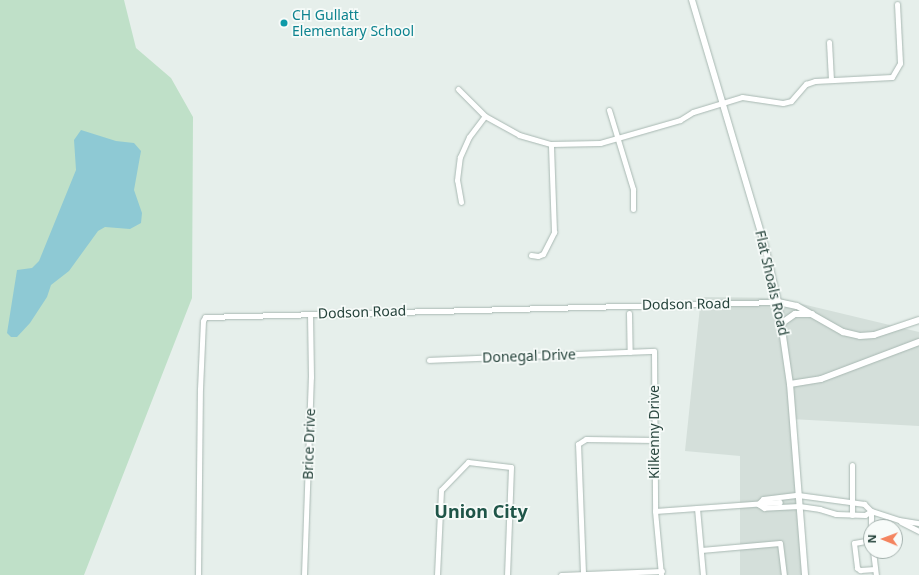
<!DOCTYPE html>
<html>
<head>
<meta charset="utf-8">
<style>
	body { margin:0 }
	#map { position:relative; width:919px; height:575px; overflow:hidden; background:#e6efeb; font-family:"Noto Sans",sans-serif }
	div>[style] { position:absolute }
	.built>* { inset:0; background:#d4dfda }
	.green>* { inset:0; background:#bfe0c8 }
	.water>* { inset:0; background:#8ec9d4 }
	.roads { filter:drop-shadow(0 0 1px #a8b8b2) drop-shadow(0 0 1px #a8b8b2) }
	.minor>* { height:5px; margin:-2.5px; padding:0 2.5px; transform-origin:2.5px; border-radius:2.5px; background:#fff }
	.tertiary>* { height:6px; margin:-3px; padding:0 3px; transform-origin:3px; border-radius:3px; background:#fff }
	.dots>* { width:11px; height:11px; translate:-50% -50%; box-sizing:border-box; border:2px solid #f7fbf9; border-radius:50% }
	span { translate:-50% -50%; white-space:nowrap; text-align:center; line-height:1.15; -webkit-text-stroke:3.5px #f7fbf9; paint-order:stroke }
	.culture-label { font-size:14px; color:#0d838f }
	.left { translate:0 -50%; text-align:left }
	.street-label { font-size:14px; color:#24423a }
	.district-label { font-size:18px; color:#1f5548; font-weight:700 }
	.north { position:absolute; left:863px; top:519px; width:40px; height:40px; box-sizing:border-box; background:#f7fbf9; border:1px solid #a3b1ad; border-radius:50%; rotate:271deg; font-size:11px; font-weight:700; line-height:16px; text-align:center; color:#24423a }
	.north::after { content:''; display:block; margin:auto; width:14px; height:18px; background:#f4845f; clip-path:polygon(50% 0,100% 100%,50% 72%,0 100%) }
</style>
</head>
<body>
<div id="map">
	<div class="built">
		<i style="clip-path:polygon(701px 297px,777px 298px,919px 332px,919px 426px,791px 419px,805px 575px,740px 575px,740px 456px,685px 451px)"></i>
	</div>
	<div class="green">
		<i style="clip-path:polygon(0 0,124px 0,136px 48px,171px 78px,193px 117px,192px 298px,84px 575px,0 575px)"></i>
	</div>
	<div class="water">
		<i style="clip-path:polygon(81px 130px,116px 141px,134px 143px,141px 151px,134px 190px,142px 213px,141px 223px,130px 229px,105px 227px,98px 231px,69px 271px,51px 285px,47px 297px,30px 323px,17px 337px,11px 337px,7px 333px,17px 270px,32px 268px,39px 261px,76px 170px,74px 140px)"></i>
	</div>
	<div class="roads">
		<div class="minor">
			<i style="left:829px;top:42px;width:38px;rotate:87deg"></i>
			<i style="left:458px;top:89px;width:38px;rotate:45deg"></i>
			<i style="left:485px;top:116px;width:39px;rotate:29deg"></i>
			<i style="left:519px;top:135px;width:33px;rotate:16deg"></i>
			<i style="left:551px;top:144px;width:49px;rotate:-1.2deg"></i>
			<i style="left:600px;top:143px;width:83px;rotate:-16deg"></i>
			<i style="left:680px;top:120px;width:15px;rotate:-32deg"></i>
			<i style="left:693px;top:112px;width:51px;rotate:-17deg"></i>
			<i style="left:742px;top:97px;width:41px;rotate:8.3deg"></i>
			<i style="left:783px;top:103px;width:8px;rotate:-14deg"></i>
			<i style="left:791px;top:101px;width:23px;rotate:-49deg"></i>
			<i style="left:806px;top:84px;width:9px;rotate:-18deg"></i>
			<i style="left:815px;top:81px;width:77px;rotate:-3deg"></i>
			<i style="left:892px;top:77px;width:16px;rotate:-60deg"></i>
			<i style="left:900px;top:63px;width:59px;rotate:-92.9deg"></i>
			<i style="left:609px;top:110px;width:83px;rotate:73.1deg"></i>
			<i style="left:633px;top:189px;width:20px;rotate:90deg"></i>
			<i style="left:461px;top:202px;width:22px;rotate:-100deg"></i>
			<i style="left:457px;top:180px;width:23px;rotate:-83deg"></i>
			<i style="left:460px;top:157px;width:22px;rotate:-66deg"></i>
			<i style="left:469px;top:137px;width:26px;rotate:-53deg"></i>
			<i style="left:531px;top:255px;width:7px;rotate:8deg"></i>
			<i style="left:538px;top:256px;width:5px;rotate:-22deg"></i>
			<i style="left:543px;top:254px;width:25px;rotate:-63deg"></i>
			<i style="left:554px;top:232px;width:88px;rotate:-92deg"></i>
			<i style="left:629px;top:313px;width:39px;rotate:89deg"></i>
			<i style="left:429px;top:360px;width:225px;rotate:-2.3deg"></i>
			<i style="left:654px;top:351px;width:160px;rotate:89.6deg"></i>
			<i style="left:655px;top:511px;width:64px;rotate:84.6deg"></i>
			<i style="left:852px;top:465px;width:50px;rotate:90deg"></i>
			<i style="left:798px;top:495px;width:67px;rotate:7.8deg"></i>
			<i style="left:864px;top:504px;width:10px;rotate:45deg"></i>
			<i style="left:871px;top:511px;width:7px;rotate:146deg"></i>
			<i style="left:865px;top:515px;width:29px;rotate:-178deg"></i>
			<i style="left:836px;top:514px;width:17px;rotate:-163deg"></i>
			<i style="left:820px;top:509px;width:21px;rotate:-172deg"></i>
			<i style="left:799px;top:506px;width:35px;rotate:177deg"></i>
			<i style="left:764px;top:508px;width:7px;rotate:-146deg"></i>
			<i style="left:758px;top:504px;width:7px;rotate:-45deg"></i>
			<i style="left:763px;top:499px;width:35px;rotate:-7deg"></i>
			<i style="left:697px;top:508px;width:67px;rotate:84.9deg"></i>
			<i style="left:655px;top:511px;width:125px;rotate:-4.1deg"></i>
			<i style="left:901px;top:522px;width:20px;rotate:27deg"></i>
			<i style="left:871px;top:536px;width:25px;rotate:-90deg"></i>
			<i style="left:871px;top:511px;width:29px;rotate:18deg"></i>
			<i style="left:899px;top:520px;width:20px;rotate:9deg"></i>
			<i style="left:871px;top:540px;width:17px;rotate:170deg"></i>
			<i style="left:854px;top:543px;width:25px;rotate:83deg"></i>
			<i style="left:857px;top:568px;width:4px;rotate:34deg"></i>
			<i style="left:860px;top:570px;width:15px;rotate:-4deg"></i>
			<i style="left:701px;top:550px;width:79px;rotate:-5.1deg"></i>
			<i style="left:780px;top:543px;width:32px;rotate:83deg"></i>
			<i style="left:873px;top:551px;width:24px;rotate:83deg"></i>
			<i style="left:583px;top:573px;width:129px;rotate:-92.2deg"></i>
			<i style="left:578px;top:444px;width:9px;rotate:-32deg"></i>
			<i style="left:586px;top:439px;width:68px;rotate:0.8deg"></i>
			<i style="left:198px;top:575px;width:186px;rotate:-89.4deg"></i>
			<i style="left:200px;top:389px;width:68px;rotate:-87.5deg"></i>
			<i style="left:203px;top:321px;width:4px;rotate:-63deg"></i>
			<i style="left:205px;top:317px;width:573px;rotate:-1.5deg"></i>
			<i style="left:304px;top:575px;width:198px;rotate:-88deg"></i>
			<i style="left:311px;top:377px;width:63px;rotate:-90.9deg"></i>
			<i style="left:437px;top:575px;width:85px;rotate:-87.3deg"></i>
			<i style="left:441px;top:490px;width:39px;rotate:-46deg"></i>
			<i style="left:468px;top:462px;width:43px;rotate:6.6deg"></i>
			<i style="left:511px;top:467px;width:108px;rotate:92.1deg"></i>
			<i style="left:561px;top:575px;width:101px;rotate:-2.3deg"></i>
		</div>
		<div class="tertiary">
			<i style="left:692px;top:0;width:257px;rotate:73.5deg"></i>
			<i style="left:765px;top:246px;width:57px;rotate:76.9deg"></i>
			<i style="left:778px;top:302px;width:83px;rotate:81.7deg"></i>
			<i style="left:790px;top:384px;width:192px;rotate:85.5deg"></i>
			<i style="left:778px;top:302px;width:19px;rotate:12deg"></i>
			<i style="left:797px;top:306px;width:53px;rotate:29.5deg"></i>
			<i style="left:843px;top:332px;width:17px;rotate:13deg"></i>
			<i style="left:860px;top:336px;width:14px;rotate:-4deg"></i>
			<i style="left:874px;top:335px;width:47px;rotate:-18.4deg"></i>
			<i style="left:782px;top:323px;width:16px;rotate:-35deg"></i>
			<i style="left:795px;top:314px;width:17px"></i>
			<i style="left:790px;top:384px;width:31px;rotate:-9deg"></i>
			<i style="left:821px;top:379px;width:105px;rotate:-20.7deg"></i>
		</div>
	</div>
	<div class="dots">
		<i style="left:284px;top:23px;background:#0f9aa8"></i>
	</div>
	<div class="culture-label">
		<span class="left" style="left:292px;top:23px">CH Gullatt<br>Elementary School</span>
	</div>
	<div class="street-label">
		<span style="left:772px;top:283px;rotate:77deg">Flat Shoals Road</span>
		<span style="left:686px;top:304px;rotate:-1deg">Dodson Road</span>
		<span style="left:362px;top:312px;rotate:-2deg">Dodson Road</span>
		<span style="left:529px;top:356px;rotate:-2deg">Donegal Drive</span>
		<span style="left:654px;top:432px;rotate:-90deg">Kilkenny Drive</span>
		<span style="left:309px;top:444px;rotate:-88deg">Brice Drive</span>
	</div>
	<div class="district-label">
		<span style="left:481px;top:511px">Union City</span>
	</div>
	<div class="north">N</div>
</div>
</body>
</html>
